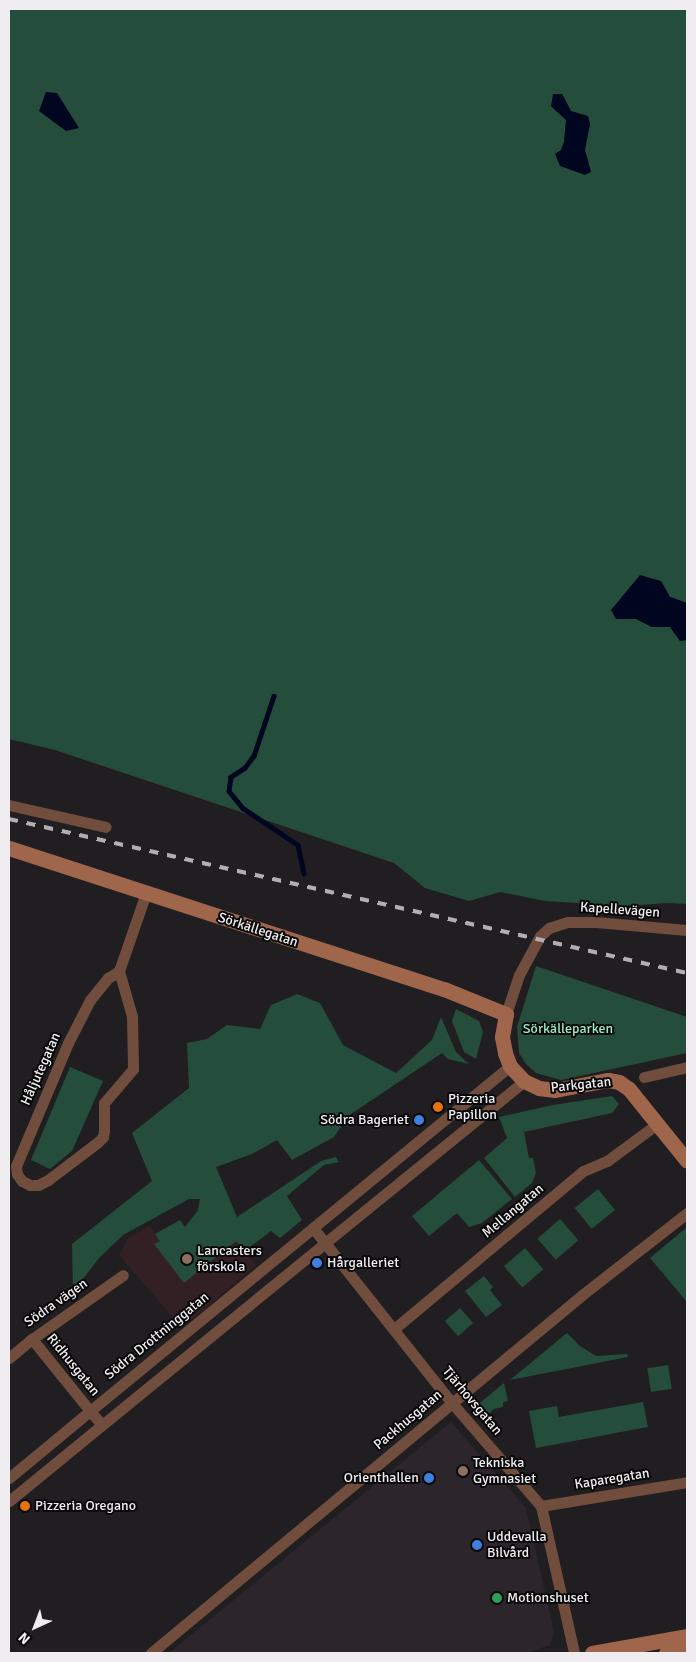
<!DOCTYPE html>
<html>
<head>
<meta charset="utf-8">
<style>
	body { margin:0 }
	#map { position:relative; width:696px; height:1662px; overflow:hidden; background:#201e20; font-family:Signika,sans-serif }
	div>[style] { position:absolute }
	.built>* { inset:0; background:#2c252c }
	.education>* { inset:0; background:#322024 }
	.green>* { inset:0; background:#254d3c; transform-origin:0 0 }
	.water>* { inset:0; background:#000620 }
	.stream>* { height:4.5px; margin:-2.25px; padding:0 2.25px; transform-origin:2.25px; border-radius:2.25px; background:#000620 }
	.street>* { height:11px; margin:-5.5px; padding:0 5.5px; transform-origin:5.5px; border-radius:5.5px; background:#714d3d }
	.secondary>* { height:15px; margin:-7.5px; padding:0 7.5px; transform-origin:7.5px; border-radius:7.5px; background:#a0664c }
	.rail>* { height:4px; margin-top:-2px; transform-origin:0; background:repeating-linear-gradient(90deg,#b1afb1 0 9px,transparent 0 18px) }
	.dots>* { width:14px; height:14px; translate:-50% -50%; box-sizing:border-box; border:2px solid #090809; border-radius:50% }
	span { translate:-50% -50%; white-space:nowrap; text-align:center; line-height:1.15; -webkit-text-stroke:4px #090809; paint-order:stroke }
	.street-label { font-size:14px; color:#efedef }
	.park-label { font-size:14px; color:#9bebc5 }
	.poi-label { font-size:14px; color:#efedef }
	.left { translate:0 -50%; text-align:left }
	.right { translate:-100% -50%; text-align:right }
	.frame { position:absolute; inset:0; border:10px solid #efedef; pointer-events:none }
	.north { position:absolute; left:10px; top:1602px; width:50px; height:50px; -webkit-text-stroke:4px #090809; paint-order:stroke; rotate:223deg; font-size:14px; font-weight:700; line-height:20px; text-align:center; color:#efedef }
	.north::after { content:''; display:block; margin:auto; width:18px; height:22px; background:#efedef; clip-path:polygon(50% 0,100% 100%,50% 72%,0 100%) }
</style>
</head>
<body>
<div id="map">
	<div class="built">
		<i style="clip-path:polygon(451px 1422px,526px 1508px,554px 1632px,550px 1645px,526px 1653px,169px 1653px)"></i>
	</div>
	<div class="education">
		<i style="clip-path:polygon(200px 1199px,256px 1265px,182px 1328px,119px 1255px,128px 1238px,150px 1225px,155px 1234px,180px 1220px,185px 1227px,198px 1210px)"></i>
	</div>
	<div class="green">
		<i style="clip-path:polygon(evenodd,9px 9px,687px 9px,687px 603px,670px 597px,661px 581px,616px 619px,636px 619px,652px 627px,670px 627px,680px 641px,687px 640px,687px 904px,668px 903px,624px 906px,545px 901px,500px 892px,469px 901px,425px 888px,394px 863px,55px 750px,9px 739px,9px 9px,562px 94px,571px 111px,588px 117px,590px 124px,584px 150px,589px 163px,555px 154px,561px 150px,564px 142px,566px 120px,551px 106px,562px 94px)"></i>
		<i style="clip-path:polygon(536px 966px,687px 1017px,687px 1053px,561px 1080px,536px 1073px,526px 1064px,519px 1053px,517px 1027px)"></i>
		<i style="clip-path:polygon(297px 994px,320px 1003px,343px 1045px,396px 1073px,432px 1040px,441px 1017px,456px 1052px,469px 1064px,448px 1059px,442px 1053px,348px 1116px,334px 1137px,292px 1160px,277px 1140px,252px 1154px,216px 1167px,237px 1217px,321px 1161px,336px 1157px,339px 1162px,324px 1165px,287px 1196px,302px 1220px,280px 1238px,271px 1231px,245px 1251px,236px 1241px,184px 1283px,154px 1244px,160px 1241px,155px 1234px,180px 1220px,185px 1227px,198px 1210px,200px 1199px,189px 1199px,123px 1235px,99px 1258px,73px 1292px,72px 1244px,152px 1181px,132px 1133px,189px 1088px,187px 1043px,207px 1039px,227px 1025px,260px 1029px,271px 1005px)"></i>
		<i style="clip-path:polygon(456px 1009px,479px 1021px,483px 1032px,476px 1059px,464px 1052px,452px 1021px)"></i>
		<i style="clip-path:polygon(70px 1067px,103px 1081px,72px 1151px,50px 1169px,31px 1160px)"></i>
		<i style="clip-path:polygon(612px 1096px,619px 1104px,612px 1113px,524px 1132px,529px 1158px,533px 1158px,536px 1173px,532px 1183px,515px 1197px,484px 1158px,507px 1138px,499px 1117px,553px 1105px)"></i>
		<i style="clip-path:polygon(479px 1160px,512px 1199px,482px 1223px,469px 1227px,457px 1213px,429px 1236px,412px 1216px)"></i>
		<i style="left:598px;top:1189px;width:27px;height:30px;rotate:51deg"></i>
		<i style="left:560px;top:1219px;width:28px;height:30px;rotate:49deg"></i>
		<i style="clip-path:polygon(687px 1227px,687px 1302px,650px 1258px)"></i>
		<i style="left:525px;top:1248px;width:28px;height:28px;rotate:49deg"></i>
		<i style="clip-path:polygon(484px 1276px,493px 1287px,490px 1290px,502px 1305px,486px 1317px,465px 1291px)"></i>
		<i style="left:460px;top:1308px;width:20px;height:20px;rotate:49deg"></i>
		<i style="clip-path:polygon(567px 1333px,580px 1346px,596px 1356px,627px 1354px,628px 1357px,510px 1380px)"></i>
		<i style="left:668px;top:1365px;width:24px;height:21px;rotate:81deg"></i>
		<i style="clip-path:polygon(504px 1383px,508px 1401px,503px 1402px,503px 1407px,494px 1409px,484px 1418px,475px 1407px)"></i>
		<i style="clip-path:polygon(643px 1402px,648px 1427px,536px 1448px,529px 1411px,557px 1406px,559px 1417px)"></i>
	</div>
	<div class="water">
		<i style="clip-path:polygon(46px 92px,57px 93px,79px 128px,66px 131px,39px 111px)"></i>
		<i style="clip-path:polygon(553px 94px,562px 94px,571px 111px,588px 116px,590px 124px,585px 150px,591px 172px,585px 175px,560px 166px,555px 154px,561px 150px,564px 142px,566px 120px,551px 106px)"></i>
		<i style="clip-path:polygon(640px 575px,661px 581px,670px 597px,687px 603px,687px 640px,680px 641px,670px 627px,652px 627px,636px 619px,616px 619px,611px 610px)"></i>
	</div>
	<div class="stream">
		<i style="left:274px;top:696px;width:63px;rotate:108.4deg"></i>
		<i style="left:254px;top:756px;width:15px;rotate:127deg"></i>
		<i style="left:245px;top:768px;width:17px;rotate:147deg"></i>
		<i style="left:231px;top:777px;width:14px;rotate:98deg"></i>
		<i style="left:229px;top:791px;width:22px;rotate:51deg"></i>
		<i style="left:243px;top:808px;width:66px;rotate:33.9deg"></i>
		<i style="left:298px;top:845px;width:29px;rotate:78deg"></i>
	</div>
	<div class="street">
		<i style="left:9px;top:805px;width:99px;rotate:12.8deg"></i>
		<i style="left:119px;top:971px;width:47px;rotate:73.9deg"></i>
		<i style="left:132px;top:1016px;width:53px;rotate:88.9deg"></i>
		<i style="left:133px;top:1069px;width:45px;rotate:130.5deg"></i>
		<i style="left:104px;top:1103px;width:27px;rotate:90deg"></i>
		<i style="left:104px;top:1130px;width:7px;rotate:98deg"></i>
		<i style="left:103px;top:1137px;width:7px;rotate:135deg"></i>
		<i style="left:98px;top:1142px;width:63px;rotate:142.8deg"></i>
		<i style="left:48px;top:1180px;width:11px;rotate:153deg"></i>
		<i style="left:38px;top:1185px;width:8px;rotate:180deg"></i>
		<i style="left:30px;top:1185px;width:9px;rotate:-153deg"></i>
		<i style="left:22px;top:1181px;width:9px;rotate:-126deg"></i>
		<i style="left:17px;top:1174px;width:8px;rotate:-97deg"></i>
		<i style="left:16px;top:1166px;width:134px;rotate:-67.1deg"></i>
		<i style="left:68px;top:1043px;width:48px;rotate:-62.9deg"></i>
		<i style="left:90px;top:1000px;width:28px;rotate:-51deg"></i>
		<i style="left:108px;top:978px;width:13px;rotate:-32deg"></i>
		<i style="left:119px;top:971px;width:83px;rotate:-70.9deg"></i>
		<i style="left:506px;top:1014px;width:41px;rotate:-71.6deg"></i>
		<i style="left:519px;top:975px;width:44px;rotate:-61.7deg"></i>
		<i style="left:540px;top:936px;width:12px;rotate:-42deg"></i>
		<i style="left:549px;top:928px;width:20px;rotate:-18deg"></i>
		<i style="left:568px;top:922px;width:28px"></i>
		<i style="left:596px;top:922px;width:91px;rotate:5deg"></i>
		<i style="left:510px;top:1066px;width:255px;rotate:140.6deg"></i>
		<i style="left:313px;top:1228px;width:19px;rotate:51deg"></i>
		<i style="left:325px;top:1243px;width:257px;rotate:-39.1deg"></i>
		<i style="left:644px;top:1077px;width:44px;rotate:-13.1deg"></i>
		<i style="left:394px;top:1329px;width:246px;rotate:-39.9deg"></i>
		<i style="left:583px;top:1171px;width:26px;rotate:-23deg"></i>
		<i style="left:607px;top:1161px;width:62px;rotate:-36.5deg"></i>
		<i style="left:32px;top:1339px;width:92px;rotate:51.1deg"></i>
		<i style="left:90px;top:1411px;width:288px;rotate:-39.4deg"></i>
		<i style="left:9px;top:1358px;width:30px;rotate:-40deg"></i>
		<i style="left:32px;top:1339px;width:111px;rotate:-35.1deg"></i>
		<i style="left:102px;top:1425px;width:288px;rotate:-39.2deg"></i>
		<i style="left:325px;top:1243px;width:204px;rotate:51.6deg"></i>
		<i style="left:452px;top:1403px;width:136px;rotate:49.2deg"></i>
		<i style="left:541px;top:1506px;width:151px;rotate:77.3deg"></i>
		<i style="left:9px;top:1478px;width:105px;rotate:-39.6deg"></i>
		<i style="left:90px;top:1411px;width:18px;rotate:49deg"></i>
		<i style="left:102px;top:1425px;width:120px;rotate:140.7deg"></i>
		<i style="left:541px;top:1506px;width:148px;rotate:-9.3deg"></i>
		<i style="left:151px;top:1653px;width:560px;rotate:-39.71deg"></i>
		<i style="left:582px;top:1295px;width:133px;rotate:-38deg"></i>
	</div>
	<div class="secondary">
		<i style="left:9px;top:848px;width:457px;rotate:18deg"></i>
		<i style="left:444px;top:989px;width:67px;rotate:22deg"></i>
		<i style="left:506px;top:1014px;width:23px;rotate:100deg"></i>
		<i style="left:502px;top:1037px;width:16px;rotate:79deg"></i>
		<i style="left:505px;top:1053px;width:14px;rotate:69deg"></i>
		<i style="left:510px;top:1066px;width:21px;rotate:47deg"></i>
		<i style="left:524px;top:1081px;width:17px;rotate:25deg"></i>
		<i style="left:539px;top:1088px;width:16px;rotate:7deg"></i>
		<i style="left:555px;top:1090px;width:54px;rotate:-10.7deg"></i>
		<i style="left:608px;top:1080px;width:11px;rotate:10deg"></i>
		<i style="left:619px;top:1082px;width:12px;rotate:35deg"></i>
		<i style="left:629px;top:1089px;width:92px;rotate:51.1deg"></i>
		<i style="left:592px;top:1653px;width:97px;rotate:-10.1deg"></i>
		<i style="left:666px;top:1653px;width:21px;rotate:-8deg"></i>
	</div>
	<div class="rail">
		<i style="left:9px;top:819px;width:695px;rotate:12.8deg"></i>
	</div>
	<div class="dots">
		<i style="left:438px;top:1107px;background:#e8710a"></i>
		<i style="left:419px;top:1120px;background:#3f7fe0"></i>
		<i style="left:187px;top:1259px;background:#8d6e63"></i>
		<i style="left:317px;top:1263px;background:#3f7fe0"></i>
		<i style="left:463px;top:1471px;background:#8d6e63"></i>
		<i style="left:429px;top:1478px;background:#3f7fe0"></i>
		<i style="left:25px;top:1506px;background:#e8710a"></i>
		<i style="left:477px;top:1545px;background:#3f7fe0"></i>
		<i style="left:497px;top:1598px;background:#2e9e5b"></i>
	</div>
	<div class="street-label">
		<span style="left:620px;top:910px;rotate:4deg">Kapellevägen</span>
		<span style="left:258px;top:930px;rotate:18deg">Sörkällegatan</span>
		<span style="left:41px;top:1069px;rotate:-66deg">Håljutegatan</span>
		<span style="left:581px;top:1085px;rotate:-6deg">Parkgatan</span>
		<span style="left:513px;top:1211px;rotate:-40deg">Mellangatan</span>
		<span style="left:56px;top:1303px;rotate:-35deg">Södra vägen</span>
		<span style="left:157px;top:1336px;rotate:-39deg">Södra Drottninggatan</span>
		<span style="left:73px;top:1365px;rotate:51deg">Ridhusgatan</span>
		<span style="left:472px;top:1401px;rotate:50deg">Tjärhovsgatan</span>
		<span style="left:408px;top:1420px;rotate:-40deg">Packhusgatan</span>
		<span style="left:612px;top:1479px;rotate:-9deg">Kaparegatan</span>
	</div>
	<div class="park-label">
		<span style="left:568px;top:1029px">Sörkälleparken</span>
	</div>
	<div class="poi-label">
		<span class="left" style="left:448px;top:1107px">Pizzeria<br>Papillon</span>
		<span class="right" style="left:409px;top:1120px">Södra Bageriet</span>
		<span class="left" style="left:197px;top:1259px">Lancasters<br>förskola</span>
		<span class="left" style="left:327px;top:1263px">Hårgalleriet</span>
		<span class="left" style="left:473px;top:1471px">Tekniska<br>Gymnasiet</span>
		<span class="right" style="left:419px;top:1478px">Orienthallen</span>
		<span class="left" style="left:35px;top:1506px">Pizzeria Oregano</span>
		<span class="left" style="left:487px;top:1545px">Uddevalla<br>Bilvård</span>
		<span class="left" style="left:507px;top:1598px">Motionshuset</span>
	</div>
	<div class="frame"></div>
	<div class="north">N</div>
</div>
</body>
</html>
